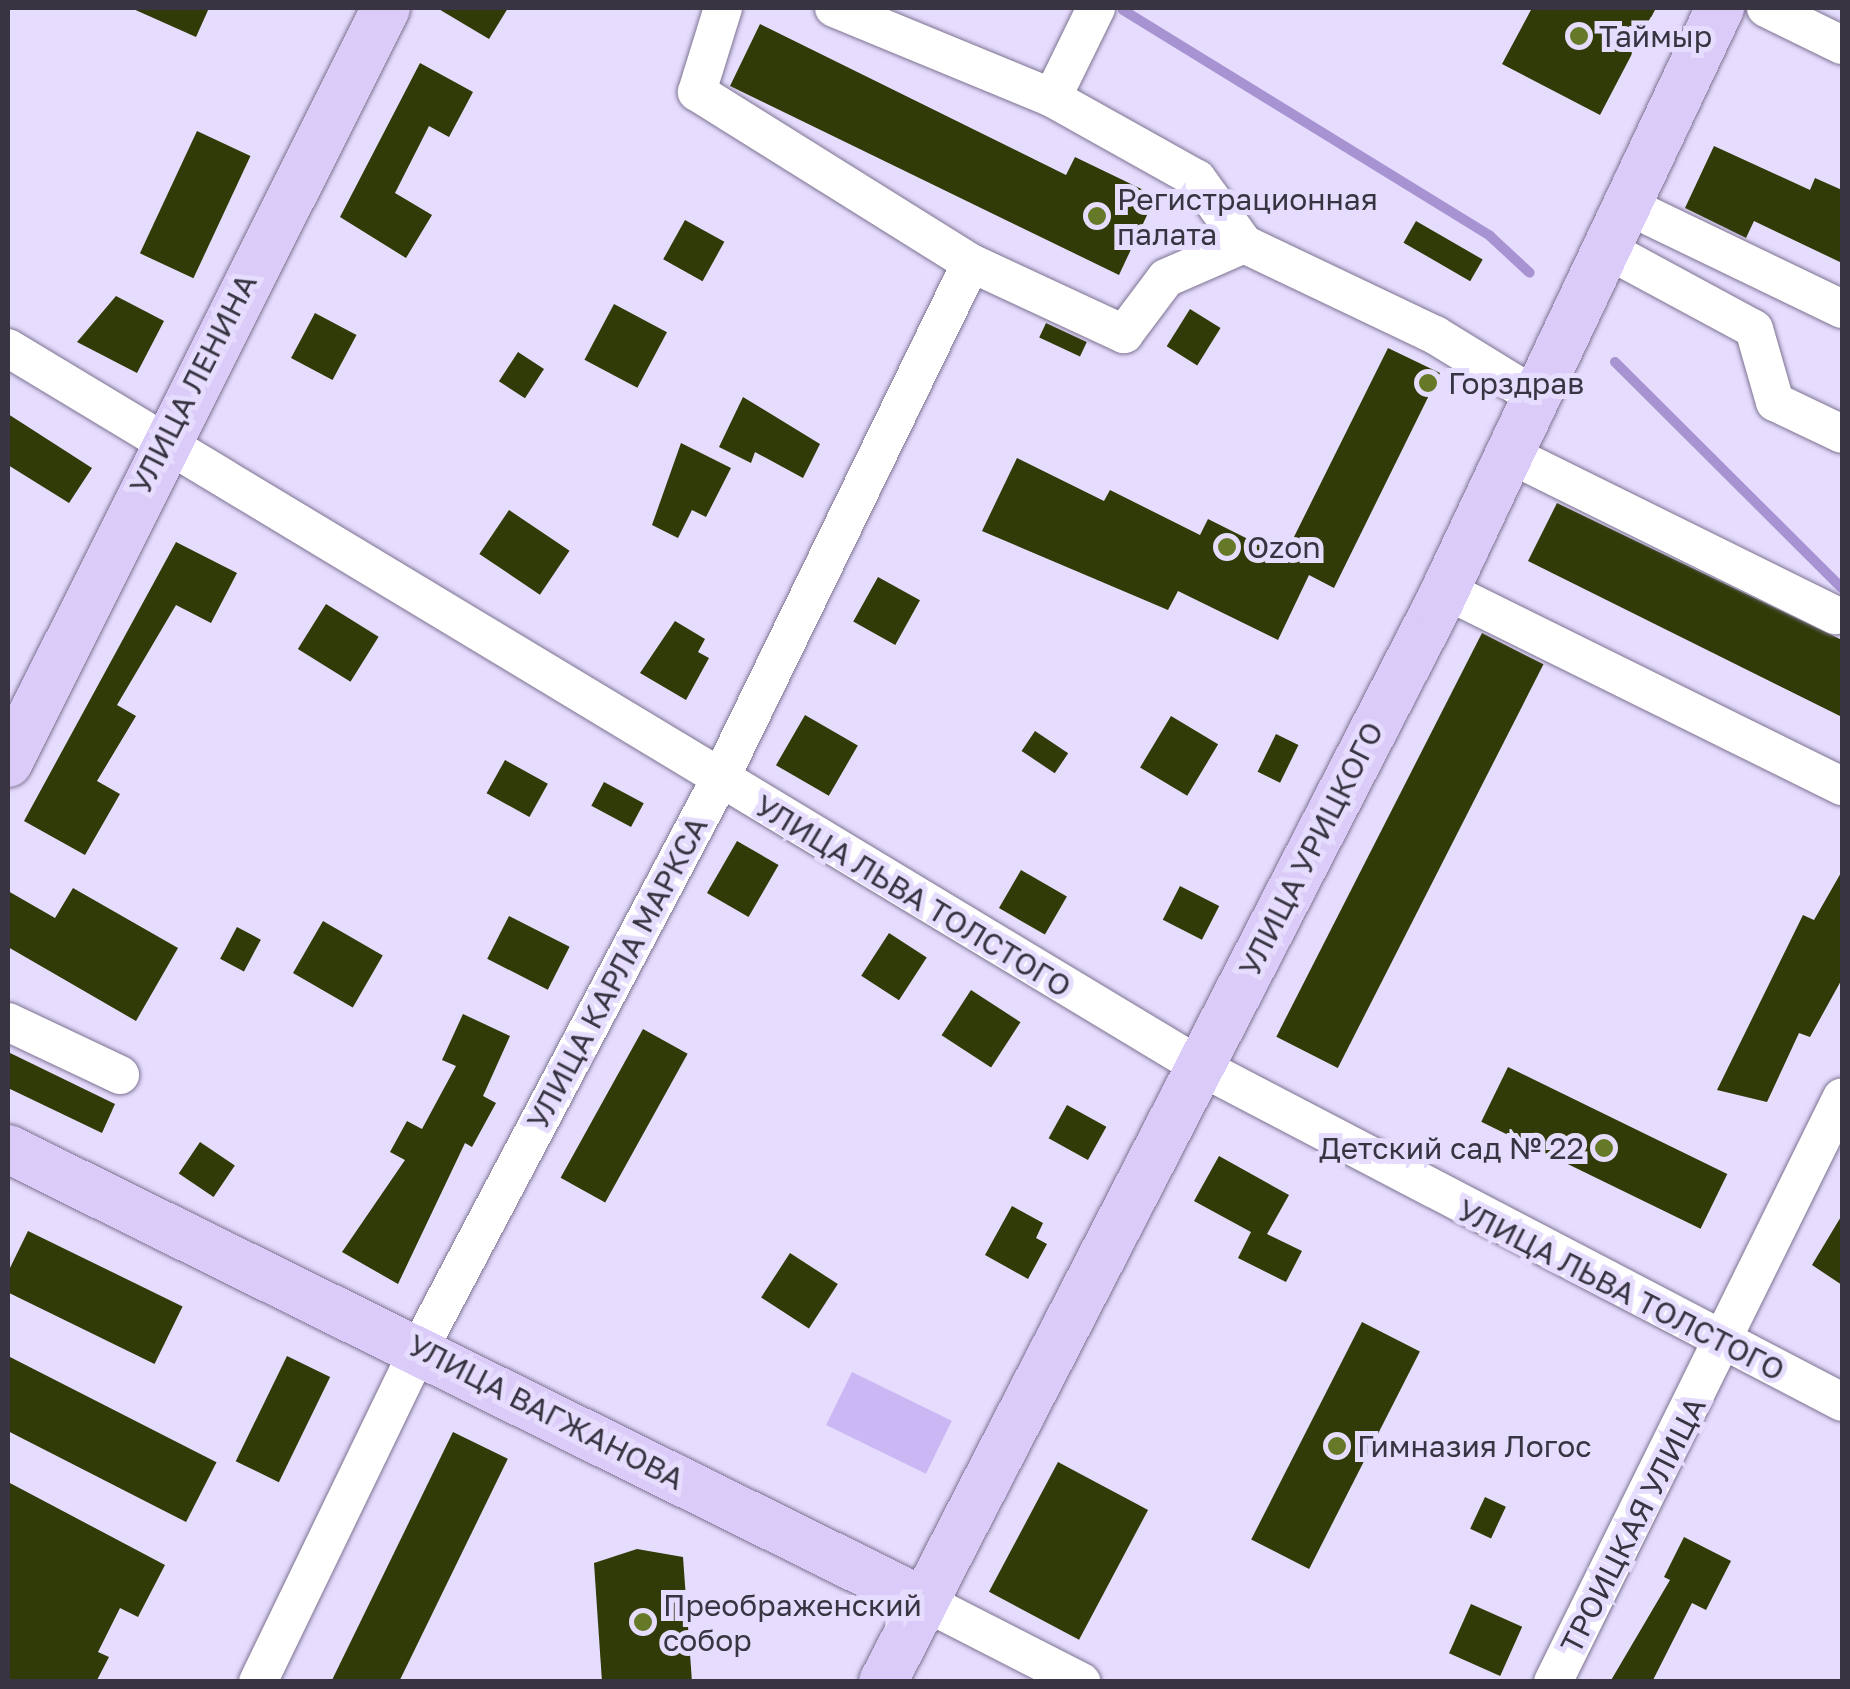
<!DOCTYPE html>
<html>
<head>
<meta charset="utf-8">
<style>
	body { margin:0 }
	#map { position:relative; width:1850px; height:1689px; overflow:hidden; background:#e6dcfe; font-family:"Golos Text",sans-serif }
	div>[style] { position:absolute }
	.green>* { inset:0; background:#cbb7f4; transform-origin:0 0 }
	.stream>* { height:10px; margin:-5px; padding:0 5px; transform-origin:5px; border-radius:5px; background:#a793d1 }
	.building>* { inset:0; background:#303b07; transform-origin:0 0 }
	.roads { filter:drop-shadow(0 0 2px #7d7391) drop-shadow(0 0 2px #7d7391) }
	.minor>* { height:38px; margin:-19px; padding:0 19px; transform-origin:19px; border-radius:19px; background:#fff }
	.major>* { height:48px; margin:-24px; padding:0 24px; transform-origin:24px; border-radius:24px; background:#dacbf8 }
	.dots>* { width:28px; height:28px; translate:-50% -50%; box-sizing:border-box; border:5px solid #e6dcfe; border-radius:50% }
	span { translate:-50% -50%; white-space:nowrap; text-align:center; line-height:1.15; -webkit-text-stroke:10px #e6dcfe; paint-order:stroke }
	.poi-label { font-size:30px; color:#383441 }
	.left { translate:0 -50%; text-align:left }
	.right { translate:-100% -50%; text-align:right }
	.street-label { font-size:30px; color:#383441 }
	.frame { position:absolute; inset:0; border:10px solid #383441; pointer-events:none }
</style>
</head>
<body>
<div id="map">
	<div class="green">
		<i style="left:852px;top:1372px;width:111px;height:59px;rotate:26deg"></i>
	</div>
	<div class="stream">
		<i style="left:1123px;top:10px;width:431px;rotate:31.6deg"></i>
		<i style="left:1490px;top:236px;width:54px;rotate:42.8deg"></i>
		<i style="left:1615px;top:362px;width:320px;rotate:44.9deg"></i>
	</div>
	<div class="building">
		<i style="clip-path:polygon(131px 8px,209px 8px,196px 37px)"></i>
		<i style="clip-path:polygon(437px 8px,508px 8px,489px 39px)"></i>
		<i style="clip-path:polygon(1532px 8px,1656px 8px,1600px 115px,1502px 64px)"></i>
		<i style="clip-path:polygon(760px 24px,1066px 175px,1075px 157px,1156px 196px,1119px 275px,730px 86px)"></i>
		<i style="clip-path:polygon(420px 63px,473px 92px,449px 137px,429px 126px,395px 193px,432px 215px,406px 258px,340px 217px)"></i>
		<i style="left:197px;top:131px;width:59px;height:135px;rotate:25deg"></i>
		<i style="clip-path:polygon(1714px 146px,1810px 190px,1815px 178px,1842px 190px,1842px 263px,1754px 221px,1746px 238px,1685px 208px)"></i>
		<i style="left:685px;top:220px;width:45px;height:45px;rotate:29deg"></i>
		<i style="left:1416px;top:221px;width:77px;height:25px;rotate:30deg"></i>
		<i style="clip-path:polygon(116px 296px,164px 321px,137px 373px,77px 342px)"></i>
		<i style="left:614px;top:304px;width:60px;height:63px;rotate:28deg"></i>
		<i style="left:1190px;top:309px;width:36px;height:44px;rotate:32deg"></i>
		<i style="left:315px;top:313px;width:47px;height:51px;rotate:28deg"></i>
		<i style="left:1046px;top:323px;width:45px;height:16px;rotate:25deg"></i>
		<i style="clip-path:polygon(1388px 348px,1440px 373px,1334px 588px,1309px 575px,1278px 640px,1178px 591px,1168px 610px,982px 531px,1017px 458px,1104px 501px,1110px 490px,1200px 535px,1208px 519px,1284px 557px)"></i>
		<i style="left:518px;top:352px;width:31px;height:35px;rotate:33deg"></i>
		<i style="clip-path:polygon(743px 397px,820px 444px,803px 478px,755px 452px,751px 463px,719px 447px)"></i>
		<i style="clip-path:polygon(8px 414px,92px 468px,69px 503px,8px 465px)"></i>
		<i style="clip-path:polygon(681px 443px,731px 468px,706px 517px,692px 510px,678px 538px,652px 525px)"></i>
		<i style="clip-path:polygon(1557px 503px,1842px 640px,1842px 717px,1528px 561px)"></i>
		<i style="left:509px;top:510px;width:73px;height:53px;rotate:34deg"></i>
		<i style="clip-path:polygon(176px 542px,237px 573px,211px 623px,176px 605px,117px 705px,136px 716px,97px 781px,120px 794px,85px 855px,24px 821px)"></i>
		<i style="left:878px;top:577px;width:48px;height:51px;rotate:29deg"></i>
		<i style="left:326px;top:604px;width:62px;height:53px;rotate:32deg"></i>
		<i style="clip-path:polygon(675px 621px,705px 639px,698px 652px,709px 658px,686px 700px,640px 673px)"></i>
		<i style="left:1482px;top:633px;width:69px;height:453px;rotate:27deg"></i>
		<i style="left:805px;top:715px;width:61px;height:58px;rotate:30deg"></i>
		<i style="left:1171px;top:716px;width:55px;height:60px;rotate:31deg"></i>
		<i style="left:1035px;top:731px;width:40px;height:24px;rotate:34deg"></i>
		<i style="left:1276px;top:734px;width:25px;height:42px;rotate:26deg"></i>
		<i style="left:505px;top:760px;width:49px;height:38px;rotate:29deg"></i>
		<i style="left:604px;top:782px;width:45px;height:27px;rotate:28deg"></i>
		<i style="left:737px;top:841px;width:48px;height:60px;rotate:30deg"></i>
		<i style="left:1021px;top:870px;width:53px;height:44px;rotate:30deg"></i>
		<i style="clip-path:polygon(1842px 871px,1842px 979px,1810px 1037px,1799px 1033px,1767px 1102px,1717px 1090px,1803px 915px,1814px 920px)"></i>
		<i style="left:1180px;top:886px;width:44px;height:38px;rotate:27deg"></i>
		<i style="clip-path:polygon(73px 888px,178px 948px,136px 1021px,8px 947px,8px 891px,55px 918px)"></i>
		<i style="left:509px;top:916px;width:68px;height:48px;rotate:27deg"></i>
		<i style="left:323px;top:921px;width:69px;height:60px;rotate:30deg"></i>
		<i style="left:237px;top:927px;width:27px;height:36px;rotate:28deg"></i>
		<i style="left:889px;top:933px;width:45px;height:51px;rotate:33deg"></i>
		<i style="left:971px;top:990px;width:59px;height:54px;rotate:33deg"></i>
		<i style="clip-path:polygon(463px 1014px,510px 1036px,483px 1096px,496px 1103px,472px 1147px,465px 1143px,398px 1284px,342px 1252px,405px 1160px,390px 1152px,407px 1121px,422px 1129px,456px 1066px,442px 1060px)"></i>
		<i style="left:643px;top:1029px;width:51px;height:170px;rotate:29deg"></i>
		<i style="clip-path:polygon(8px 1052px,115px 1104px,102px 1133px,8px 1088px)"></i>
		<i style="left:1508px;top:1067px;width:244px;height:61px;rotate:26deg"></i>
		<i style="left:1067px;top:1105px;width:45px;height:38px;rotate:29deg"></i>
		<i style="left:200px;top:1142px;width:42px;height:38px;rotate:34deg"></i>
		<i style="clip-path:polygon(1219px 1156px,1289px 1195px,1267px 1234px,1302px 1251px,1286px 1282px,1238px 1258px,1251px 1232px,1194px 1201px)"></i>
		<i style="clip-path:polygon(1012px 1206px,1043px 1223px,1036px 1238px,1047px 1244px,1028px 1279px,985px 1255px)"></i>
		<i style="clip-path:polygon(1842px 1215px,1842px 1285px,1812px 1265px)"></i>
		<i style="left:28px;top:1231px;width:172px;height:64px;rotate:26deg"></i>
		<i style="left:790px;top:1253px;width:57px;height:53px;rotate:33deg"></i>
		<i style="left:1362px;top:1322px;width:65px;height:244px;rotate:27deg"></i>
		<i style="left:8px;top:1356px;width:234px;height:67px;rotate:27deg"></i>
		<i style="left:287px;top:1356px;width:48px;height:117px;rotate:26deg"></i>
		<i style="left:453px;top:1432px;width:61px;height:279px;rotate:26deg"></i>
		<i style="left:1058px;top:1462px;width:102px;height:147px;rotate:28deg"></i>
		<i style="clip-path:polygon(8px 1482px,165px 1565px,138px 1617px,120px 1608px,98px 1652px,109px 1657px,96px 1682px,8px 1682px)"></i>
		<i style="left:1485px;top:1497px;width:23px;height:35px;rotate:25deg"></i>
		<i style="clip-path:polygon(1684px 1537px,1731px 1561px,1706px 1610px,1692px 1603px,1652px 1682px,1610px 1682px,1670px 1580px,1664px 1577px)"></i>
		<i style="clip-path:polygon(637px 1549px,683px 1557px,692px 1682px,602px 1682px,594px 1563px)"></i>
		<i style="left:1471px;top:1604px;width:56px;height:54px;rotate:24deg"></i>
	</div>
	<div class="roads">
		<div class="minor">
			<i style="left:723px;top:8px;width:88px;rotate:107.2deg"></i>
			<i style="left:697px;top:92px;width:323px;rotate:32deg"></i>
			<i style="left:971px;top:263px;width:169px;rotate:24.9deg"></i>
			<i style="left:1124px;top:334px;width:70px;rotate:-53.1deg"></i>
			<i style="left:1166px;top:278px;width:85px;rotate:-23.6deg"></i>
			<i style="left:834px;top:8px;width:236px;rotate:22.4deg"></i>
			<i style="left:1052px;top:98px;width:166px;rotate:29.2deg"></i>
			<i style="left:1197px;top:179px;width:80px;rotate:54.1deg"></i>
			<i style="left:1244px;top:244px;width:212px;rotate:25.5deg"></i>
			<i style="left:1435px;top:335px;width:119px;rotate:31.5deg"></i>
			<i style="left:1766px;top:8px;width:85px;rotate:26deg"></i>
			<i style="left:1052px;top:98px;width:100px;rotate:-63.9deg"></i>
			<i style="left:1626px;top:205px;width:240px;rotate:25.7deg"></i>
			<i style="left:1606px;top:249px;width:168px;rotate:28.4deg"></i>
			<i style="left:1754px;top:329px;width:76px;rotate:74deg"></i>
			<i style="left:1775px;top:402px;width:74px;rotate:25.5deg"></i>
			<i style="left:8px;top:348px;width:1391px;rotate:31.08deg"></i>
			<i style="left:1199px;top:1066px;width:725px;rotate:27.59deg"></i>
			<i style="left:1509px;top:454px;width:364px;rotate:26.3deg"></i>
			<i style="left:1445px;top:590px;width:443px;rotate:26.3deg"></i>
			<i style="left:8px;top:1022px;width:124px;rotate:25.3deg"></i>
			<i style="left:923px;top:1601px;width:178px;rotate:27.1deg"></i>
			<i style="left:258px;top:1682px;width:370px;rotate:-64.2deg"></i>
			<i style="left:419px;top:1349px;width:642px;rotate:-62.16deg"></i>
			<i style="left:719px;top:781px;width:576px;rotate:-64.06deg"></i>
			<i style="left:1553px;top:1682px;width:652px;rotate:-63.71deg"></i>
		</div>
		<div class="major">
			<i style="left:8px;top:763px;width:844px;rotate:-63.4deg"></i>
			<i style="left:8px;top:1149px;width:1021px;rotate:26.29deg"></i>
			<i style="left:883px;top:1682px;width:1216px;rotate:-62.74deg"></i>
			<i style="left:1440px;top:601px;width:656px;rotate:-64.72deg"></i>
		</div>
	</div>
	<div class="dots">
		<i style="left:1579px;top:36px;background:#667928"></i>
		<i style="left:1097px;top:216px;background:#667928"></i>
		<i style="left:1428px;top:383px;background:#667928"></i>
		<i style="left:1227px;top:547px;background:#667928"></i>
		<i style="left:1604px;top:1148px;background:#667928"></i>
		<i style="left:1337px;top:1446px;background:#667928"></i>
		<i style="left:643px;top:1622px;background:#667928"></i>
	</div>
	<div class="poi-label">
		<span class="left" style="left:1599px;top:36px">Таймыр</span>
		<span class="left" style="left:1117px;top:216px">Регистрационная<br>палата</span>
		<span class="left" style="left:1448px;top:383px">Горздрав</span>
		<span class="left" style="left:1247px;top:547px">Ozon</span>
		<span class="right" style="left:1584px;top:1148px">Детский сад № 22</span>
		<span class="left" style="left:1357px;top:1446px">Гимназия Логос</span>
		<span class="left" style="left:663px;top:1622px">Преображенский<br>собор</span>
	</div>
	<div class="street-label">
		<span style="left:193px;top:384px;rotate:-63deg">УЛИЦА ЛЕНИНА</span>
		<span style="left:1311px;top:849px;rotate:-63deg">УЛИЦА УРИЦКОГО</span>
		<span style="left:913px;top:896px;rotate:31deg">УЛИЦА ЛЬВА ТОЛСТОГО</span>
		<span style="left:617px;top:973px;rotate:-62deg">УЛИЦА КАРЛА МАРКСА</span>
		<span style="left:1621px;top:1290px;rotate:27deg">УЛИЦА ЛЬВА ТОЛСТОГО</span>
		<span style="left:546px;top:1412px;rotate:27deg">УЛИЦА ВАГЖАНОВА</span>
		<span style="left:1633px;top:1525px;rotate:-63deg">ТРОИЦКАЯ УЛИЦА</span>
	</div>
	<div class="frame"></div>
</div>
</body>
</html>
